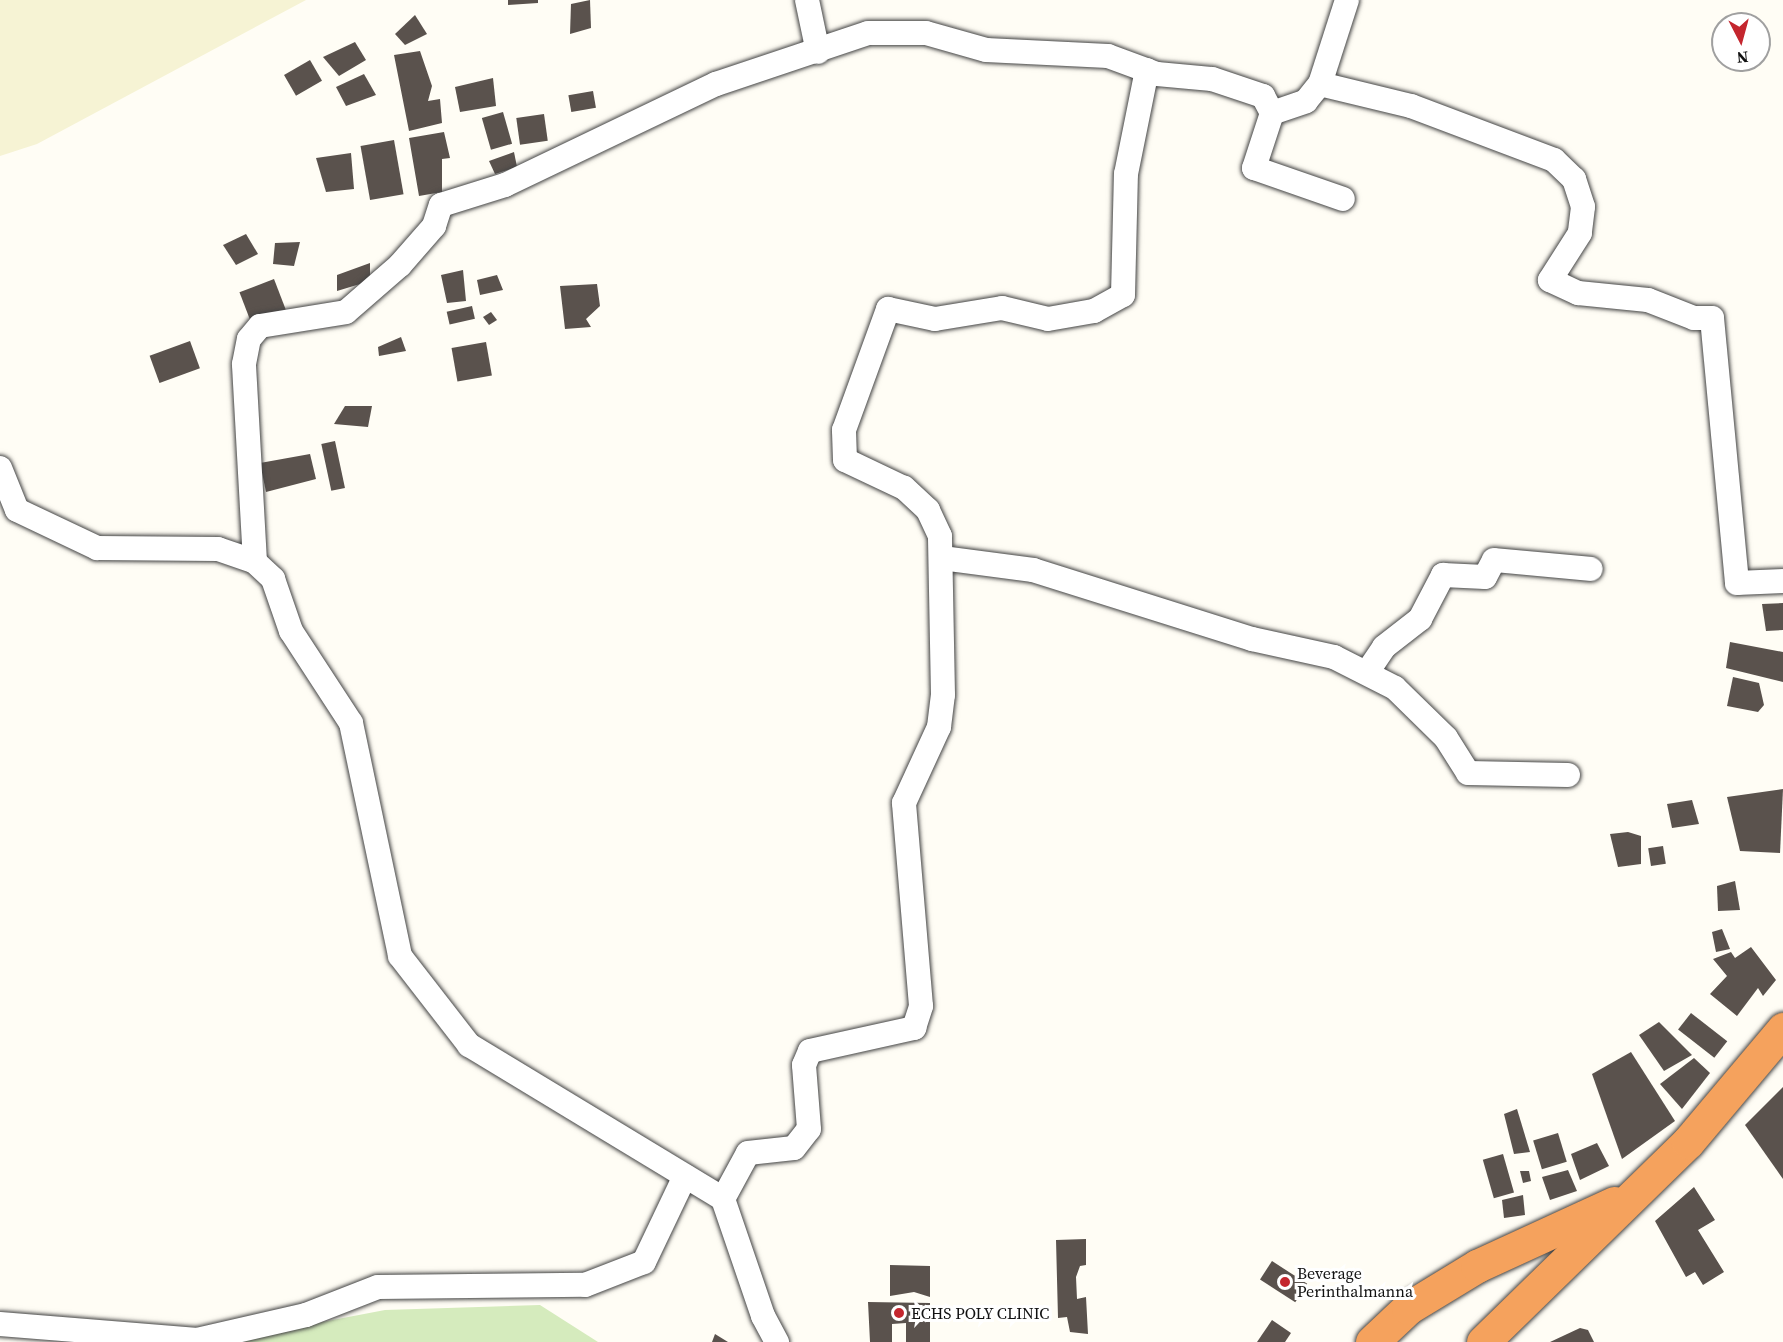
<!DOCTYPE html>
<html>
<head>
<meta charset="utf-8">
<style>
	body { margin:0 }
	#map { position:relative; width:1783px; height:1342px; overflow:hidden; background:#fffdf5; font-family:"Source Serif 4",serif }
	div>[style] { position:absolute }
	.farmland>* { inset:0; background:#f6f3d4 }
	.green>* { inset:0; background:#d5ebbd }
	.building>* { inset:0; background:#5a524d; transform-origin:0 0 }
	.roads { filter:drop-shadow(0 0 2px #444) drop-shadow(0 0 2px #444) }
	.minor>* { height:24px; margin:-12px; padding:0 12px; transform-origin:12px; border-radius:12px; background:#fff }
	.highway>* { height:33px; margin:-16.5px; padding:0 16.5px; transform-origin:16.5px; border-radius:16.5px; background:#f5a25d }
	.dots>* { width:16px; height:16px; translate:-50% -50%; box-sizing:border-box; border:3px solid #fff; border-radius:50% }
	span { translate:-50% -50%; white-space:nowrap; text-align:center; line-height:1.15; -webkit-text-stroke:6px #fff; paint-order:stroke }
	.poi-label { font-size:16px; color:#111 }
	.left { translate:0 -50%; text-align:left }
	.north { position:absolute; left:1711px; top:12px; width:60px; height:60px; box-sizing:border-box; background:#fff; border:2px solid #a0a0a0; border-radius:50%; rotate:174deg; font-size:16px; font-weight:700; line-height:24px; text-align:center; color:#111 }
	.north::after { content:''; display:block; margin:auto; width:21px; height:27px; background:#c4262e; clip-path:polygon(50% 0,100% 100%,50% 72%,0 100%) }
</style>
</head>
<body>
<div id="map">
	<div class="farmland">
		<i style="clip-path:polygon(0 0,306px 0,37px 144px,0 156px)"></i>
	</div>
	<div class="green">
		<i style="clip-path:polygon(540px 1305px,598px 1342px,217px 1342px,385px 1310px)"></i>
	</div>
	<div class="building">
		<i style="clip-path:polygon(508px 0,538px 0,538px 3px,508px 5px)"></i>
		<i style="clip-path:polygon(590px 0,591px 28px,570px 34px,571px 4px)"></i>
		<i style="clip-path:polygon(415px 15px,427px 34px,405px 45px,395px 34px)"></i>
		<i style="clip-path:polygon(355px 42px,366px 60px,339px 76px,323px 57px)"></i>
		<i style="clip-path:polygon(420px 51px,432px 86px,428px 101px,440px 99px,442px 123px,409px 131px,394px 55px)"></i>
		<i style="left:310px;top:60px;width:24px;height:30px;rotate:60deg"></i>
		<i style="clip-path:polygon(364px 74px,376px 95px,346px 106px,336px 87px)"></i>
		<i style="clip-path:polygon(493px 78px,496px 106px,460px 112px,455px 87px)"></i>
		<i style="left:593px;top:91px;width:17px;height:25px;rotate:80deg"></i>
		<i style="left:503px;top:112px;width:33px;height:22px;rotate:74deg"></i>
		<i style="left:544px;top:114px;width:27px;height:28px;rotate:82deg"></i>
		<i style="clip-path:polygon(444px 132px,450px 158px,442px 159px,442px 192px,419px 196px,409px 138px)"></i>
		<i style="left:394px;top:140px;width:55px;height:34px;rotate:80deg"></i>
		<i style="clip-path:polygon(514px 152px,517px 167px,495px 174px,489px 161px)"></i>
		<i style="clip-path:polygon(351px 153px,354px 189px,326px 192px,316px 158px)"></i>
		<i style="clip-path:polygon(246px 234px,258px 254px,236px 265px,223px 245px)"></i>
		<i style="clip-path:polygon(300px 242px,294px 266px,273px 264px,275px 243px)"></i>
		<i style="clip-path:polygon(370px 263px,370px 281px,337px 291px,337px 275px)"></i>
		<i style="clip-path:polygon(463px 270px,466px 301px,447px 303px,441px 275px)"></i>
		<i style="clip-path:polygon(497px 275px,503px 290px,480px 295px,477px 280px)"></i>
		<i style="left:274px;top:279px;width:33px;height:37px;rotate:69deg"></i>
		<i style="clip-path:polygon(597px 284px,600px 306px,586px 319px,591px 327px,565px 329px,560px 286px)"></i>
		<i style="left:472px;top:306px;width:13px;height:26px;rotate:77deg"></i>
		<i style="clip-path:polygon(491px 312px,497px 320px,489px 325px,483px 317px)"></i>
		<i style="clip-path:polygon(401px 337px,406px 351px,379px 356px,378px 347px)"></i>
		<i style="left:190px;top:341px;width:29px;height:43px;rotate:70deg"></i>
		<i style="left:486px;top:342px;width:34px;height:35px;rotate:80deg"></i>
		<i style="clip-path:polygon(345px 406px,372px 406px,368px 427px,334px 424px)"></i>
		<i style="left:335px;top:441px;width:48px;height:14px;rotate:78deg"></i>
		<i style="clip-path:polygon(310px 454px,316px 479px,266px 492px,260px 463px)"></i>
		<i style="clip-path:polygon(1783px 603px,1783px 630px,1766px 631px,1762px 604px)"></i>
		<i style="clip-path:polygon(1730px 642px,1783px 652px,1783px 682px,1726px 668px)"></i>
		<i style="clip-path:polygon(1733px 677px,1759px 683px,1764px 705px,1758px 712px,1727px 706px)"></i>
		<i style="clip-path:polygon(1783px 789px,1780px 853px,1740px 851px,1727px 797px)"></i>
		<i style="clip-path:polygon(1692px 800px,1699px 824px,1672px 828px,1667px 804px)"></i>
		<i style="clip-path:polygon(1628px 832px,1641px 836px,1641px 864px,1618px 867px,1610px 834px)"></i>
		<i style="left:1663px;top:846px;width:18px;height:15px;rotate:81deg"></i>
		<i style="clip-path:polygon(1735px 881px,1740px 910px,1718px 911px,1717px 886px)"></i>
		<i style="clip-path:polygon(1722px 929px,1730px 949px,1716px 952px,1712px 932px)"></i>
		<i style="clip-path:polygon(1751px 947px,1776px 980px,1763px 996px,1758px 988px,1737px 1016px,1710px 994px,1727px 976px,1713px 959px,1731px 952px,1735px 958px)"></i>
		<i style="left:1691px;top:1013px;width:46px;height:21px;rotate:38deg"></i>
		<i style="clip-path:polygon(1659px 1022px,1692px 1055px,1664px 1071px,1639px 1035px)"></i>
		<i style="clip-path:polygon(1631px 1052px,1675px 1121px,1622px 1159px,1592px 1074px)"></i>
		<i style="clip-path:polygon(1694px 1058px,1710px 1073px,1682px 1109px,1660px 1084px)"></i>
		<i style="clip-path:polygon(1783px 1087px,1783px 1179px,1745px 1125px)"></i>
		<i style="clip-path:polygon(1517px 1109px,1530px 1152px,1514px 1154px,1504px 1114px)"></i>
		<i style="left:1558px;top:1133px;width:30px;height:26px;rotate:73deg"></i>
		<i style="clip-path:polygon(1597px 1143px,1609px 1166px,1580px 1180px,1571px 1154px)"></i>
		<i style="left:1503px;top:1154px;width:40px;height:21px;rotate:74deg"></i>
		<i style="clip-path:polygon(1568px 1170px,1577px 1191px,1550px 1200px,1542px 1177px)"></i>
		<i style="clip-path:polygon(1520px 1171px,1529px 1171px,1531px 1181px,1523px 1183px)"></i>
		<i style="clip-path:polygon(1694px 1187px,1715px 1220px,1698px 1230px,1724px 1272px,1703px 1285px,1695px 1272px,1686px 1277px,1655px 1221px)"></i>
		<i style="clip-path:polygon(1523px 1195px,1525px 1215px,1504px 1218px,1502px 1200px)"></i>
		<i style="clip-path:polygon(1086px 1239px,1086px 1265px,1080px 1266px,1076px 1277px,1077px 1299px,1086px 1297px,1088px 1334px,1070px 1332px,1067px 1317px,1058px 1318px,1056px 1240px)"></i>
		<i style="left:1272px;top:1261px;width:42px;height:22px;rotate:33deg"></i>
		<i style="clip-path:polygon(890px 1265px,930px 1266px,930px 1297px,914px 1292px,890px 1296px)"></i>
		<i style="clip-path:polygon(868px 1302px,930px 1303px,930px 1342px,906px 1342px,906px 1323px,892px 1324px,892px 1342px,870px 1342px)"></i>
		<i style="clip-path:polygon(1272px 1320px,1291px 1333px,1285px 1342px,1257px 1342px)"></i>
		<i style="clip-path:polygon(1580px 1328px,1588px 1330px,1594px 1342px,1550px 1342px)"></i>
		<i style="clip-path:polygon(715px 1334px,728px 1342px,712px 1342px)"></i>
	</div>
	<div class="roads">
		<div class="minor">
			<i style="left:807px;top:0;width:53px;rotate:78.1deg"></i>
			<i style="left:1320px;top:84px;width:94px;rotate:13.6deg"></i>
			<i style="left:1411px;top:106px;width:153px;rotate:20.7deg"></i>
			<i style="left:1554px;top:160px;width:28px;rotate:44deg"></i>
			<i style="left:1574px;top:179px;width:29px;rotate:72deg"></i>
			<i style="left:1583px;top:207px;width:26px;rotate:97deg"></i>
			<i style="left:1580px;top:233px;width:56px;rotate:122.6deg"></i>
			<i style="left:1550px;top:280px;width:31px;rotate:25deg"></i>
			<i style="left:1578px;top:293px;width:70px;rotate:5.7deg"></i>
			<i style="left:1648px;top:300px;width:49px;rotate:21.4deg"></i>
			<i style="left:1694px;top:318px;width:18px"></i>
			<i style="left:1712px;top:318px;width:266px;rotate:84.6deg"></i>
			<i style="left:1737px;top:583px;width:46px;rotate:-2.5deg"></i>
			<i style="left:1272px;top:113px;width:36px;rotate:-19deg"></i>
			<i style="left:1306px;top:101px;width:22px;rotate:-51deg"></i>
			<i style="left:1320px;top:84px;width:88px;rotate:-72.2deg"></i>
			<i style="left:0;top:468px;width:45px;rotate:68deg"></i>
			<i style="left:17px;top:510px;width:89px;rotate:25.4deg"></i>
			<i style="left:97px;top:548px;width:121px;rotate:0.5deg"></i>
			<i style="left:218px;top:549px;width:39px;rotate:19deg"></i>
			<i style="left:255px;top:562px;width:25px;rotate:43deg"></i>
			<i style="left:273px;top:579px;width:55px;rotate:70.9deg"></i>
			<i style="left:291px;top:631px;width:110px;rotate:56.9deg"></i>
			<i style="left:351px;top:723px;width:238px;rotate:78.1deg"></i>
			<i style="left:400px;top:956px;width:113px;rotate:52.2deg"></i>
			<i style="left:469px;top:1045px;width:297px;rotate:31.2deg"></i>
			<i style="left:723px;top:1199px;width:124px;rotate:71.1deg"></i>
			<i style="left:763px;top:1316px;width:30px;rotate:62deg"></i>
			<i style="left:942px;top:558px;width:92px;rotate:7.5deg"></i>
			<i style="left:1033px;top:570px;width:230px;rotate:17.5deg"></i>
			<i style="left:1252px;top:639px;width:84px;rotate:12.4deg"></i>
			<i style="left:1334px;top:657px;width:68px;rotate:26.9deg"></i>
			<i style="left:1395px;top:688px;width:71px;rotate:44.4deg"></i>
			<i style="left:1446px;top:738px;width:41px;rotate:57.8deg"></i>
			<i style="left:1468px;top:773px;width:100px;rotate:1.1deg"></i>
			<i style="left:255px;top:562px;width:198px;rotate:-93.2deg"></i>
			<i style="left:244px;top:364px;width:25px;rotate:-79deg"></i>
			<i style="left:249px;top:339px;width:17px;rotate:-50deg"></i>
			<i style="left:260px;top:326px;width:87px;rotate:-9.2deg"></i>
			<i style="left:346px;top:312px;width:72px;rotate:-41deg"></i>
			<i style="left:400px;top:265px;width:52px;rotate:-48.9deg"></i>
			<i style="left:434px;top:226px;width:22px;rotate:-72deg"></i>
			<i style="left:441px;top:205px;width:67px;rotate:-17.4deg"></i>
			<i style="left:505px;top:185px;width:234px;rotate:-25.6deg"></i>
			<i style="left:716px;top:84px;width:160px;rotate:-18.5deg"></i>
			<i style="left:868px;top:33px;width:58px"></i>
			<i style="left:926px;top:33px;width:62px;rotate:15.8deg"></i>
			<i style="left:986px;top:50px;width:122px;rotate:2.8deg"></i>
			<i style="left:1108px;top:56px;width:52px;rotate:20.2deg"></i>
			<i style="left:1157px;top:74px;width:55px;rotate:5.2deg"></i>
			<i style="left:1212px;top:79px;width:54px;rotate:18.4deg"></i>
			<i style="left:1263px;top:96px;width:19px;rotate:62deg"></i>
			<i style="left:1272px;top:113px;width:58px;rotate:108.1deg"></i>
			<i style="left:1254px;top:168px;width:94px;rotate:19.2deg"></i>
			<i style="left:1368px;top:671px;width:29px;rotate:-56deg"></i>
			<i style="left:1384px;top:647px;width:46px;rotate:-37.9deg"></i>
			<i style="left:1420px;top:619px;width:50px;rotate:-62.4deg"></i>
			<i style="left:1443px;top:575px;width:42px;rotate:2.7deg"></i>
			<i style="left:1485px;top:577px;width:19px;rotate:-62deg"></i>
			<i style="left:1494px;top:560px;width:97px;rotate:5.3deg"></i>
			<i style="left:723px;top:1199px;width:52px;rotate:-61.5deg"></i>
			<i style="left:748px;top:1153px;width:46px;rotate:-6.2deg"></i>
			<i style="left:794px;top:1148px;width:24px;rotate:-52deg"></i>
			<i style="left:809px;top:1129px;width:64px;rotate:-94.5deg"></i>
			<i style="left:804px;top:1065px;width:15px;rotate:-67deg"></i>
			<i style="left:810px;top:1051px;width:107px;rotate:-12.5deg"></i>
			<i style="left:914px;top:1028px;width:23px;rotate:-72deg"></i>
			<i style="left:921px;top:1006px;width:204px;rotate:-94.8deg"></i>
			<i style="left:904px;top:803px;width:84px;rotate:-65.3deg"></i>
			<i style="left:939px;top:727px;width:32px;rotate:-83deg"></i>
			<i style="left:943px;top:695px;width:159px;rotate:-91.1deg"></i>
			<i style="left:940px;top:536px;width:29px;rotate:-115deg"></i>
			<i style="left:928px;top:510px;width:33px;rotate:-137deg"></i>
			<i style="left:904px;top:488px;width:65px;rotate:-154.6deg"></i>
			<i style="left:845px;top:460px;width:30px;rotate:-92deg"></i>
			<i style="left:844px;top:430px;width:129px;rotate:-70deg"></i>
			<i style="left:888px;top:309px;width:48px;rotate:12deg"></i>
			<i style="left:935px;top:319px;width:68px;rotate:-9.3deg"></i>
			<i style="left:1002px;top:308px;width:47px;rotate:13.4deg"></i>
			<i style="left:1048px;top:319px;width:47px;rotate:-9.9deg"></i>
			<i style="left:1094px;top:311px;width:33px;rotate:-29deg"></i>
			<i style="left:1123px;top:295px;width:121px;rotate:-88.6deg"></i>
			<i style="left:1126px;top:174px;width:106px;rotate:-78.6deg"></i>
			<i style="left:0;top:1324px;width:198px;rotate:4.6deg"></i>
			<i style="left:197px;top:1340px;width:112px;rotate:-12.9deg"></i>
			<i style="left:306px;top:1315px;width:77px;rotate:-21.3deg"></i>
			<i style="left:378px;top:1287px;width:207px;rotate:-0.6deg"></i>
			<i style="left:585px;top:1285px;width:63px;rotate:-21.3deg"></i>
			<i style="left:644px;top:1262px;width:95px;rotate:-64.5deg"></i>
		</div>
		<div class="highway">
			<i style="left:1372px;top:1342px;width:50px;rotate:-43.4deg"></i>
			<i style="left:1408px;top:1308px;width:81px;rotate:-31.3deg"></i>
			<i style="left:1477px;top:1266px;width:151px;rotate:-24.7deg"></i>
			<i style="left:1483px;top:1342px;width:286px;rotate:-44.3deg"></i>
			<i style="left:1688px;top:1142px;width:148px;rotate:-49.9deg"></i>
		</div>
	</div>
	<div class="dots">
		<i style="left:1285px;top:1282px;background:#c4262e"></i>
		<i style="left:899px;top:1313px;background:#c4262e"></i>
	</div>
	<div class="poi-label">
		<span class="left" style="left:1297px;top:1282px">Beverage<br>Perinthalmanna</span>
		<span class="left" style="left:911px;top:1313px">ECHS POLY CLINIC</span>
	</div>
	<div class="north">N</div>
</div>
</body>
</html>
